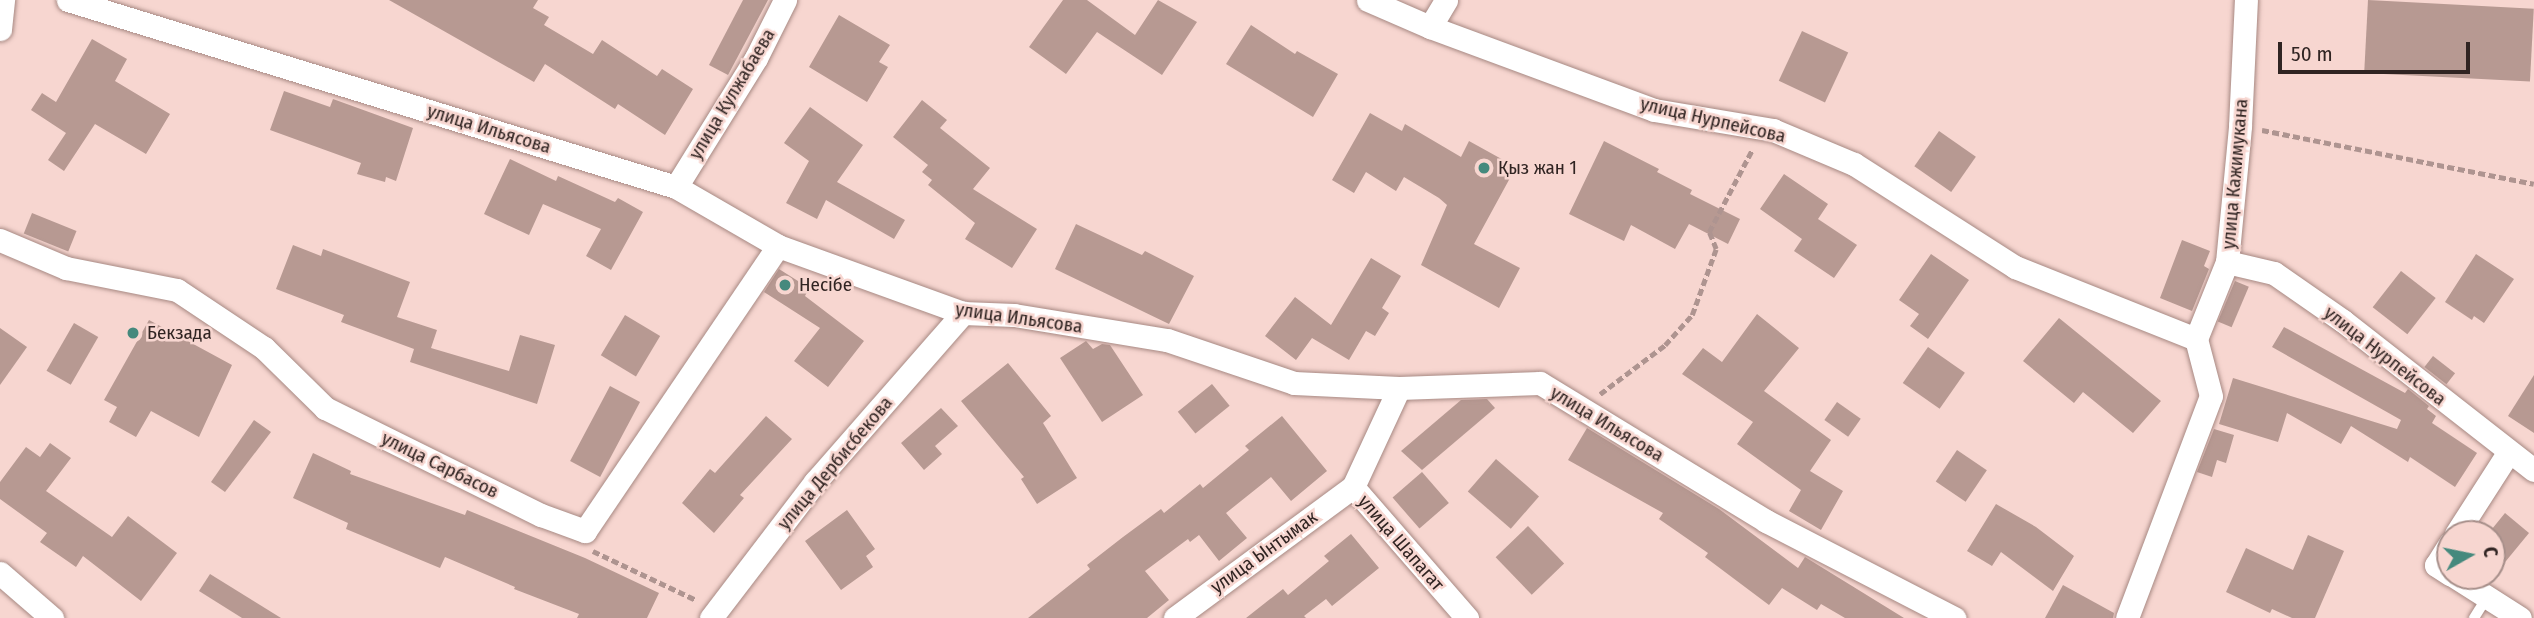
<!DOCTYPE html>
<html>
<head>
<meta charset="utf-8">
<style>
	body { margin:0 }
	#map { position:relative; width:2534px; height:618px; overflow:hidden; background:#f7d6d0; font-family:"Fira Sans Condensed",sans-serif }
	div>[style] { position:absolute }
	.building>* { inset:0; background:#b79992; transform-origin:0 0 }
	.path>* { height:4.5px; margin-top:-2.25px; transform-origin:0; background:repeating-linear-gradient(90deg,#ae9490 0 7px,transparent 0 10.5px) }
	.roads { filter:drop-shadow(0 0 2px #a78983) drop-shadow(0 0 2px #a78983) }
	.service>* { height:10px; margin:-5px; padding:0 5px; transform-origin:5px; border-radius:5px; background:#fff }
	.minor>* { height:23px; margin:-11.5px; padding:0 11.5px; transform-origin:11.5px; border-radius:11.5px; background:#fff }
	.dots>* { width:19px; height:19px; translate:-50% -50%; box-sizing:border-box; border:4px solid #f7d6d0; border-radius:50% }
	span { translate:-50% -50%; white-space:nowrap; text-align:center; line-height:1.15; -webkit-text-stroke:5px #f7d6d0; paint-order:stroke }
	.street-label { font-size:19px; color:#302422 }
	.poi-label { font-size:19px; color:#302422 }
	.left { translate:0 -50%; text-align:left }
	.north { position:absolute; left:2436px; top:520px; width:70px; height:70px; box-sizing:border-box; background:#f7d6d0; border:2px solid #a78f8a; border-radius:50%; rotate:81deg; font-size:19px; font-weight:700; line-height:28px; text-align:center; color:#302422 }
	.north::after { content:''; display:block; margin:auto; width:24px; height:32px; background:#45897d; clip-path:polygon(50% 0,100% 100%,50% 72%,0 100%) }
	.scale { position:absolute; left:2278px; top:42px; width:192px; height:32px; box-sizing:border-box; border:4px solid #302422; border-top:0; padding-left:9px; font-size:21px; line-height:24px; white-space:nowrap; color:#302422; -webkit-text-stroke:5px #f7d6d0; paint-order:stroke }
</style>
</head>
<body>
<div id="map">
	<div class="building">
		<i style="clip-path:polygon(389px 0,538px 0,533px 8px,549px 17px,544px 25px,593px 54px,602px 40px,657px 76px,662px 69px,693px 89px,665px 135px,618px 104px,615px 109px,545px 64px,534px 82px)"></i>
		<i style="clip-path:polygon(743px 0,768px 0,728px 75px,709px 65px)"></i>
		<i style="clip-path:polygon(1063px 0,1087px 0,1135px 35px,1158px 0,1197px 22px,1162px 75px,1097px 32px,1066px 74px,1029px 47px)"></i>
		<i style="left:2368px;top:0;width:166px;height:73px;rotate:3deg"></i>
		<i style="clip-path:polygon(839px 15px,890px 45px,879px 62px,888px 67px,867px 102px,809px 67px)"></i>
		<i style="clip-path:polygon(1251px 25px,1295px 54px,1297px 51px,1338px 74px,1313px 117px,1226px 64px)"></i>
		<i style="left:1802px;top:31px;width:51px;height:55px;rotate:25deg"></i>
		<i style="clip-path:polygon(92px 39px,127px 59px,115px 81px,170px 114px,146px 154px,95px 124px,64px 171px,48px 160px,66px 133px,31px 110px,42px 93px,56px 102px)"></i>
		<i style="clip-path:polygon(284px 91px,330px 107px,333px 99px,413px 128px,396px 181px,386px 177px,385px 182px,357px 174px,361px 163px,270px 130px)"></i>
		<i style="clip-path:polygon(922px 100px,947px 120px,940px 128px,990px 168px,973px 189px,1037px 229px,1012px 268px,965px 239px,975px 223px,928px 185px,932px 180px,922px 172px,928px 165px,893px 137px)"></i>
		<i style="clip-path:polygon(810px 107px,863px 145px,837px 182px,905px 220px,894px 239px,826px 200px,817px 219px,786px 203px,809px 161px,784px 143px)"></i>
		<i style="clip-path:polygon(1370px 113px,1402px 131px,1405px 124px,1461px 157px,1469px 141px,1516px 167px,1474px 244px,1520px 268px,1499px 308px,1421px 265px,1447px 205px,1439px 198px,1404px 177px,1396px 191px,1366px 172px,1354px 193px,1332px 180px)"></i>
		<i style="left:1939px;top:131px;width:45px;height:43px;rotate:35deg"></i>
		<i style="clip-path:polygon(1604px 141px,1659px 169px,1657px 172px,1692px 190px,1690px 194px,1740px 219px,1728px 244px,1689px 224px,1675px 249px,1631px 225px,1624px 241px,1569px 214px)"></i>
		<i style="clip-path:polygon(510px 159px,556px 181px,558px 176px,615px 202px,618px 198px,643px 212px,611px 270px,586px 256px,601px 229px,543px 204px,529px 235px,484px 214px)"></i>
		<i style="clip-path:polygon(1784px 174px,1828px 204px,1818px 219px,1857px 245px,1834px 278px,1794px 251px,1802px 239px,1760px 209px)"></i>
		<i style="left:32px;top:213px;width:48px;height:22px;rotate:22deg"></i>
		<i style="clip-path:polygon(1076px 224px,1142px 255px,1145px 251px,1194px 276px,1169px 324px,1055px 269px)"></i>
		<i style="clip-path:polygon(2182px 240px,2210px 251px,2204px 266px,2209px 269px,2192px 311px,2160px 298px)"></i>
		<i style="clip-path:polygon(293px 245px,321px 256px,323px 249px,410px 282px,397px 317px,437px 330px,431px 348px,509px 371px,520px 335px,555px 345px,537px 404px,410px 362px,414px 349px,341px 322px,344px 315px,276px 289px)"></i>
		<i style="clip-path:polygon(1931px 254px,1969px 280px,1928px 339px,1910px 326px,1919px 314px,1899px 300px)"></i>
		<i style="clip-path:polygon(2476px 254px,2514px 279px,2484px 323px,2474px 316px,2472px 320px,2445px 302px)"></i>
		<i style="clip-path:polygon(1371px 258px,1401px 276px,1382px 308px,1389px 313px,1375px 336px,1366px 331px,1349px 360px,1312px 338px,1296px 360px,1265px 336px,1295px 297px,1331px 325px)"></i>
		<i style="clip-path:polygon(779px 269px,809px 288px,805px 296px,864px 341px,828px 387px,794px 361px,820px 328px,764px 292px)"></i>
		<i style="left:2401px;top:271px;width:44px;height:46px;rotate:38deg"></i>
		<i style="left:2235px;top:281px;width:15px;height:44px;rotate:23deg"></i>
		<i style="clip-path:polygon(1757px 314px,1799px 348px,1764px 391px,1831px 440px,1810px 471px,1843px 491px,1821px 530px,1789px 511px,1801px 490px,1737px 444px,1753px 422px,1682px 374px,1703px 348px,1722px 362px)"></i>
		<i style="left:625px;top:315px;width:41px;height:47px;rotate:31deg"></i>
		<i style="clip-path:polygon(2059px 318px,2161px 401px,2133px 433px,2083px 392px,2074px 403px,2023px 361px)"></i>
		<i style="clip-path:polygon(149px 320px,232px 365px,199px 437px,151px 411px,136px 437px,109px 422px,117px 407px,104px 400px)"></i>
		<i style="left:74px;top:323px;width:28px;height:55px;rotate:30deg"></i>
		<i style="clip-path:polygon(2284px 327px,2405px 393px,2408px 389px,2429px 406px,2427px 409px,2436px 416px,2432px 423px,2477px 453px,2455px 487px,2410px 457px,2408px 462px,2351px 426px,2341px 444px,2287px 413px,2278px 442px,2219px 424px,2233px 378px,2397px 429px,2401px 420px,2272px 347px)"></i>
		<i style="clip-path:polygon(0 328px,27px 347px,0 385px)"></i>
		<i style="clip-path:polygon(1086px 341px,1093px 349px,1102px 344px,1110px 345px,1143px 395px,1102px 422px,1060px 358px)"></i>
		<i style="left:1928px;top:347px;width:45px;height:44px;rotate:35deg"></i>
		<i style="left:2433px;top:356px;width:28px;height:14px;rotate:38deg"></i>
		<i style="clip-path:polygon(1008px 363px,1051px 416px,1043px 423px,1077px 478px,1037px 504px,1021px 479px,1024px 477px,961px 401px)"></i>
		<i style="clip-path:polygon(2534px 375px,2534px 433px,2508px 416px)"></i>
		<i style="left:1212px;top:384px;width:28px;height:44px;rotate:51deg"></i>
		<i style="left:610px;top:386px;width:34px;height:85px;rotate:28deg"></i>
		<i style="clip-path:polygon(1487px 399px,1495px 408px,1422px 470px,1401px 451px,1461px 400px)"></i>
		<i style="left:1837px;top:402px;width:29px;height:22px;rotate:35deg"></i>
		<i style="clip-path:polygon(941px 408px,958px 426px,935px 446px,942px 454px,924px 470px,901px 443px)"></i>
		<i style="clip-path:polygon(766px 416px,792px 439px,740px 495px,744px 498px,714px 533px,682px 503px,710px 469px,715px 473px)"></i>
		<i style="clip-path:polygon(1282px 416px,1327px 471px,1291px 501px,1271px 477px,1226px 513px,1247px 538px,1219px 561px,1199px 535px,1190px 542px,1188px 539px,1145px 571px,1169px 600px,1147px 618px,1028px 618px,1090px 569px,1087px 565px,1123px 537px,1161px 509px,1164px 513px,1200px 484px,1203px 488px,1249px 450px,1245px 446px)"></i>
		<i style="clip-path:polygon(254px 420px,271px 432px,225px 492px,211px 482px)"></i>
		<i style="clip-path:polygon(1587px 428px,1719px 509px,1798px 568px,1805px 557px,1904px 618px,1845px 618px,1821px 604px,1817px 610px,1782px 588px,1769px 605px,1705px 557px,1708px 553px,1659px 519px,1663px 513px,1568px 460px)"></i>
		<i style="clip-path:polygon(2214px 429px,2234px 435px,2226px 463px,2217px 460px,2212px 477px,2197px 472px)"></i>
		<i style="clip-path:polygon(50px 443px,71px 458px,46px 491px,112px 537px,128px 516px,177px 553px,141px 601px,83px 556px,76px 567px,40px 542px,47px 533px,0 499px,0 482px,26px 447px,40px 457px)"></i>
		<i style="left:1957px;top:450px;width:36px;height:38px;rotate:34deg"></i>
		<i style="clip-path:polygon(313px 453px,351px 471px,350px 474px,465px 515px,467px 510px,585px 558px,659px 593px,647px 618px,577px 618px,579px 614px,514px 589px,515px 587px,445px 557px,440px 568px,346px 529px,348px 523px,293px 498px)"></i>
		<i style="left:1496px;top:459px;width:57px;height:43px;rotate:41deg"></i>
		<i style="left:1422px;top:472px;width:41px;height:39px;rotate:49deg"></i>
		<i style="clip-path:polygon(1996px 504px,2036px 527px,2074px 556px,2053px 591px,2001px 552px,1992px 566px,1967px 551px)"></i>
		<i style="clip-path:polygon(847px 510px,875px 549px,866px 556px,873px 567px,841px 590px,805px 541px)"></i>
		<i style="clip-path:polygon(2505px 513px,2529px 533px,2492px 578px,2492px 529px)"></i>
		<i style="left:1528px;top:526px;width:52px;height:45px;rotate:46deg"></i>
		<i style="clip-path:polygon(1351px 534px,1379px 568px,1332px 606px,1326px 599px,1304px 616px,1306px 618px,1246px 618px,1283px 589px,1288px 595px,1329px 561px,1324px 556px)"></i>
		<i style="clip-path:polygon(2308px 535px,2344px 551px,2315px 618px,2292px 618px,2272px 609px,2270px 613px,2226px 592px,2246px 548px,2293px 570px)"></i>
		<i style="clip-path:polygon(210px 574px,281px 618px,242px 618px,199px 591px)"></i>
		<i style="clip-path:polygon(2063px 585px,2114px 613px,2113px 618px,2045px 618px)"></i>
	</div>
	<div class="path">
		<i style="left:2262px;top:130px;width:277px;rotate:11.2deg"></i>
		<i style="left:1600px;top:394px;width:81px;rotate:-37deg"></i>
		<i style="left:1665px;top:345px;width:40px;rotate:-48deg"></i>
		<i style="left:1692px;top:315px;width:70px;rotate:-70deg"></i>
		<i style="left:1716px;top:249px;width:18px;rotate:-112deg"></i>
		<i style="left:1709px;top:232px;width:93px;rotate:-62.3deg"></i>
		<i style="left:593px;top:551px;width:114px;rotate:25.4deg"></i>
	</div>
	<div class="roads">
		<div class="service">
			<i style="left:2474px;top:618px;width:25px;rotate:-58deg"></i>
		</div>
		<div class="minor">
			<i style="left:68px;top:0;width:636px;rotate:17.1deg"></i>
			<i style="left:676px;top:187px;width:118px;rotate:30deg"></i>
			<i style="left:778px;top:246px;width:197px;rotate:19.9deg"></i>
			<i style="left:963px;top:313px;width:51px;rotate:2.2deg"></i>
			<i style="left:1014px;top:315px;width:155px;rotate:9.3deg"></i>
			<i style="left:1167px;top:340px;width:134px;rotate:18.7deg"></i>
			<i style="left:1294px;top:383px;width:105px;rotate:2.7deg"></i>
			<i style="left:1399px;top:388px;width:141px;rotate:-2deg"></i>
			<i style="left:1540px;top:383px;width:265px;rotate:31.4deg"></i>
			<i style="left:1766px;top:521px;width:212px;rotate:27.3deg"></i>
			<i style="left:1368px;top:0;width:68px;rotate:23.5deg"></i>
			<i style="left:1430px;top:27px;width:239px;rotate:20.3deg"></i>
			<i style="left:1654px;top:110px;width:121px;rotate:9.5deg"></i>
			<i style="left:1773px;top:130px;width:88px;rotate:22.8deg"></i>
			<i style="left:1854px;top:164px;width:191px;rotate:32.6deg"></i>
			<i style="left:2015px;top:267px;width:195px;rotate:21.7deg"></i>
			<i style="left:1430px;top:27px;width:31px;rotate:-59deg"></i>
			<i style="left:0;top:29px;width:29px;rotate:-84deg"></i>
			<i style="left:676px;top:187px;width:152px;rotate:-58.2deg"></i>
			<i style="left:756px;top:58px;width:65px;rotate:-63.4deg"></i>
			<i style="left:0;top:240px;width:72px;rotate:23deg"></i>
			<i style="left:66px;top:268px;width:113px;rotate:11.2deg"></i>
			<i style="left:177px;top:290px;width:105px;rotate:33.7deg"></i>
			<i style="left:264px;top:348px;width:86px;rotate:44.5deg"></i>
			<i style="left:325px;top:408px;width:241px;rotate:26.4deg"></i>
			<i style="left:541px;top:515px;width:47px;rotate:20deg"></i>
			<i style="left:585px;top:531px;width:344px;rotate:-55.9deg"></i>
			<i style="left:2227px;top:262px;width:48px;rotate:13.2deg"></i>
			<i style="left:2274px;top:273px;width:84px;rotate:34.8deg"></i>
			<i style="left:2343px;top:321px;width:242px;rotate:38deg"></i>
			<i style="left:1399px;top:388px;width:109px;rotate:114.9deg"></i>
			<i style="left:1353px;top:487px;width:174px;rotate:49deg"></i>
			<i style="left:2456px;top:534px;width:96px;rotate:-57.3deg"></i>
			<i style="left:2450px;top:543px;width:26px;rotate:122deg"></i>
			<i style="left:2436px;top:565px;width:17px;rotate:33deg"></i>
			<i style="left:0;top:573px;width:69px;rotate:40.9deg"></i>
			<i style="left:2454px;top:576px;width:78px;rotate:32.5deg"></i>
			<i style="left:711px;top:618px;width:171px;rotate:-52.6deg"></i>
			<i style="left:815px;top:482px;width:225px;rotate:-48.8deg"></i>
			<i style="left:1175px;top:618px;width:221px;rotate:-36.4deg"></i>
			<i style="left:2127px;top:618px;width:237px;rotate:-69.3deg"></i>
			<i style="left:2211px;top:396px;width:59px;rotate:-104.7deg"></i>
			<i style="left:2196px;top:339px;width:83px;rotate:-68.1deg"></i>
			<i style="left:2227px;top:262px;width:137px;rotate:-84.5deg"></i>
			<i style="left:2240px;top:126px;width:126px;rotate:-87.3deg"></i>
		</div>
	</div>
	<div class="dots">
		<i style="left:1484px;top:168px;background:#45897d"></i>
		<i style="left:785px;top:285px;background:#45897d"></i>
		<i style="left:133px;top:333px;background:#45897d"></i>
	</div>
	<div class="street-label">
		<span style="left:732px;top:94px;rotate:-59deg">улица Кулжабаева</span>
		<span style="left:1713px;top:120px;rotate:13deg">улица Нурпейсова</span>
		<span style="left:489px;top:129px;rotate:17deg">улица Ильясова</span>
		<span style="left:2235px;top:174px;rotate:-85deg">улица Кажимукана</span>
		<span style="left:1019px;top:318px;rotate:8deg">улица Ильясова</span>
		<span style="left:2385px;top:356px;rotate:38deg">улица Нурпейсова</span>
		<span style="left:1607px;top:424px;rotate:31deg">улица Ильясова</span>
		<span style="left:835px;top:463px;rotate:-50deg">улица Дербисбекова</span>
		<span style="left:440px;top:465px;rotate:26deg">улица Сарбасов</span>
		<span style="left:1401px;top:543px;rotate:49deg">улица Шапагат</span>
		<span style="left:1264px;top:552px;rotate:-36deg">улица Ынтымак</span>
	</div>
	<div class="poi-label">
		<span class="left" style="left:1498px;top:168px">Қыз жан 1</span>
		<span class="left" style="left:799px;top:285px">Несібе</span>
		<span class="left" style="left:147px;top:333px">Бекзада</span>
	</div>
	<div class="north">С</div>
	<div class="scale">50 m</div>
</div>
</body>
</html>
